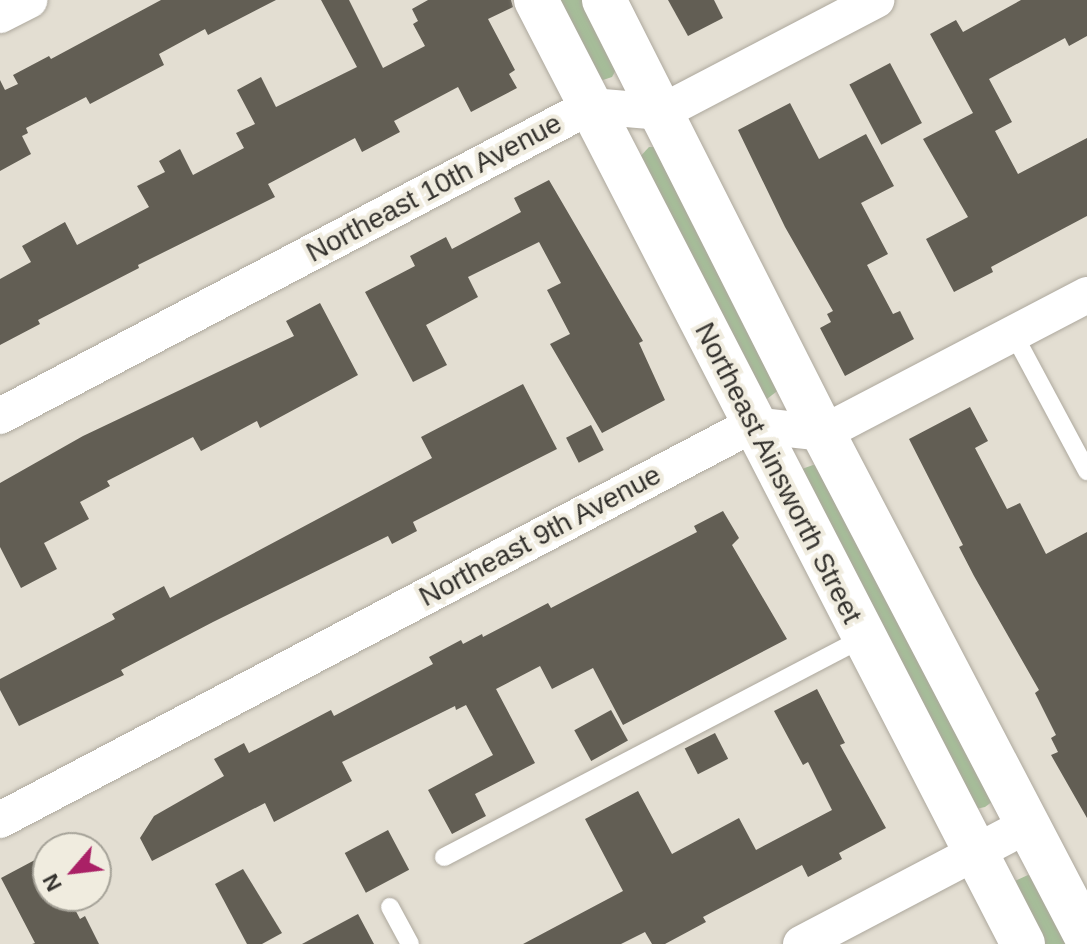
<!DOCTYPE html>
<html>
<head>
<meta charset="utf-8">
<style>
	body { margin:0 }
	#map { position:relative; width:1087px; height:944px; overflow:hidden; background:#e3ded2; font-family:Helvetica,sans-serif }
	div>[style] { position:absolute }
	.green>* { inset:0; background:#a6bd99 }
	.building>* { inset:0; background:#625e54; transform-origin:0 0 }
	.roads { filter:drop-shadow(0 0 2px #ada89d) drop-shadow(0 0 2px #ada89d) }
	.service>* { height:18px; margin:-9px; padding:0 9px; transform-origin:9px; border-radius:9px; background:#fff }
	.minor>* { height:36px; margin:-18px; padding:0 18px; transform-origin:18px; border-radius:18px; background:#fff }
	.tertiary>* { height:44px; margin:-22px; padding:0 22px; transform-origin:22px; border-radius:22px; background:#fff }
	span { translate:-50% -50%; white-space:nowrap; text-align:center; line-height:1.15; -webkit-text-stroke:8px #f0ecdf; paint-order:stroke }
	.street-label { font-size:28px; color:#34322e }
	.north { position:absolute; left:32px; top:832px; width:80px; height:80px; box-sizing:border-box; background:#f0ecdf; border:2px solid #a5a298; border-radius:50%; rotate:242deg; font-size:22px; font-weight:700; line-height:32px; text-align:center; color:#34322e }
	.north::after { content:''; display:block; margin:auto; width:28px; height:36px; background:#aa2166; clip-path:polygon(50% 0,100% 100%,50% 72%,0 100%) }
</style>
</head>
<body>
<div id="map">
	<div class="green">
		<i style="clip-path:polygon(552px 0,588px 0,617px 68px,612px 77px,603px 80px,593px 76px)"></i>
		<i style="clip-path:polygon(649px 147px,660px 147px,781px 388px,767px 399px,756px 397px,638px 159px)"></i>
		<i style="clip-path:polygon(813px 465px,825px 467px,993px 801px,985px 807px,976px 809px,802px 469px)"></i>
		<i style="clip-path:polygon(1028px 875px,1040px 877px,1074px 944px,1038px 944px,1015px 881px)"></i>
	</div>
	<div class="building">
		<i style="clip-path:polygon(161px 0,276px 0,208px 35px,205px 29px,159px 54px,164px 65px,90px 104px,86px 97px,26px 128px,28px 133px,22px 136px,31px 154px,0 171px,0 80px,5px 90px,18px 84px,13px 75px,49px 56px,51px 59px)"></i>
		<i style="clip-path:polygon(321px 0,349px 0,383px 68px,425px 46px,413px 24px,418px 21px,412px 9px,428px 0,511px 0,513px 7px,488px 19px,515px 70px,509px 74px,517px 88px,471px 112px,458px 87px,394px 121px,400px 132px,362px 152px,355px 138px,268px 184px,275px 197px,138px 265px,139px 268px,38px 320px,40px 324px,0 345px,0 279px,31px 262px,22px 246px,65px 222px,77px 245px,149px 207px,137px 186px,165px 172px,159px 161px,180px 149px,193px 175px,244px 148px,236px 133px,255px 124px,237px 90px,261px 77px,276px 107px,357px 67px)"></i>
		<i style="clip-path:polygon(668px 0,714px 0,723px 18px,688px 36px)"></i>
		<i style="clip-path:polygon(1021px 0,1087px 0,1087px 36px,1069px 46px,1065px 38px,989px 79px,1012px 122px,995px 131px,1018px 174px,1087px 138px,1087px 216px,991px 267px,993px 272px,954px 292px,926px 239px,968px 217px,923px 139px,973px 113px,930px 34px,956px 20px,963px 32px)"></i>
		<i style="left:890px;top:63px;width:68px;height:46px;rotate:62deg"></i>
		<i style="clip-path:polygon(790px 103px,819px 159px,866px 134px,894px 186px,861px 203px,888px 254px,867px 265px,893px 314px,900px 311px,914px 339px,845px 376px,820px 328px,831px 322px,827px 314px,833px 311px,785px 227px,738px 130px)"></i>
		<i style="clip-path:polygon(549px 180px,643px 341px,639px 343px,665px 400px,602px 433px,550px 344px,570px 334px,547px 290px,561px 283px,539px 242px,468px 277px,478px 297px,426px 325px,447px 365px,413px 382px,365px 292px,415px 266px,410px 256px,446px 237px,452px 249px,521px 212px,514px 198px)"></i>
		<i style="clip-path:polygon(320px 303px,358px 375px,260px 428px,257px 421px,201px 451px,193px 437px,107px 481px,110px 486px,80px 502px,89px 519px,44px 543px,57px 569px,21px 588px,0 547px,0 483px,83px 436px,294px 336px,286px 321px)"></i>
		<i style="clip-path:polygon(523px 384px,557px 449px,413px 522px,417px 531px,392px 544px,388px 536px,213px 622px,121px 670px,124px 675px,19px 726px,0 690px,0 679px,115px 619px,112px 614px,164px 586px,170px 598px,432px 458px,421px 437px)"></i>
		<i style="clip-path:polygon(970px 407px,988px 441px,975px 448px,1007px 509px,1020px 503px,1046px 554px,1087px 532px,1087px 818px,1051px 755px,1058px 752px,1051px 738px,1056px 735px,1035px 693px,1039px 690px,974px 576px,959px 547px,963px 545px,909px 439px)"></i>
		<i style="left:591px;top:425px;width:28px;height:28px;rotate:63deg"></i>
		<i style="clip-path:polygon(723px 511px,739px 538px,732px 545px,787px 639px,623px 725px,593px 668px,552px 689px,540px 666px,496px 689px,535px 763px,475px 794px,486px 816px,452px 834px,428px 790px,493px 755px,466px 705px,456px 710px,455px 706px,342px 762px,352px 781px,274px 822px,265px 803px,152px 861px,140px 838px,154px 816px,224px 776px,214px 759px,244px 743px,249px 753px,331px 710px,334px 716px,433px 664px,429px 657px,461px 640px,463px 644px,482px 634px,483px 637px,548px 603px,551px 608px,697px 532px,694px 526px)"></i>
		<i style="clip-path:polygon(817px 689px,845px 743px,840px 745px,886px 828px,839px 853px,842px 859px,808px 877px,802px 865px,703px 917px,706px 922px,665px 944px,652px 944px,645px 932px,621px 944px,523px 944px,623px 891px,585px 819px,638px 791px,672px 854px,739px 818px,756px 850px,832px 810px,808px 762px,803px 765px,774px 711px)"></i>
		<i style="left:611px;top:710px;width:35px;height:42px;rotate:61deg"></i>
		<i style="left:715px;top:733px;width:29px;height:34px;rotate:63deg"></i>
		<i style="left:388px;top:830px;width:45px;height:49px;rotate:62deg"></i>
		<i style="clip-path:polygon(48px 853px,48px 896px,68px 896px,80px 919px,85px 916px,99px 944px,32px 944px,35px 943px,1px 878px)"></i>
		<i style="clip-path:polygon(243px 869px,282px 933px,262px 944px,247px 944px,215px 884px)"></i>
		<i style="clip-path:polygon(358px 914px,374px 944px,302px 944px)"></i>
	</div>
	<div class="roads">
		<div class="service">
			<i style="left:1013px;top:333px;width:157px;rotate:61.8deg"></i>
			<i style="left:444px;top:857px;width:473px;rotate:-27.6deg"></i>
			<i style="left:390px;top:907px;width:42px;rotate:61.6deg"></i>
		</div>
		<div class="minor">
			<i style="left:0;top:15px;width:33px;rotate:-27deg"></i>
			<i style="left:0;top:416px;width:667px;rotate:-27.68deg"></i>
			<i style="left:591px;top:106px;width:71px;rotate:4.8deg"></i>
			<i style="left:662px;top:112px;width:242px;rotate:-27.6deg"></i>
			<i style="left:0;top:820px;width:849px;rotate:-27.71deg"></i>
			<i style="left:752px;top:425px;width:71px;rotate:6.4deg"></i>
			<i style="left:823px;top:433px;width:298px;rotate:-27.6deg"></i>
			<i style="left:801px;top:944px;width:256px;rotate:-27.7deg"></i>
		</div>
		<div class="tertiary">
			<i style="left:536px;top:0;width:1062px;rotate:62.71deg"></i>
			<i style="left:604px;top:0;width:485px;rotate:63.2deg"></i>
			<i style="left:823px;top:433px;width:570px;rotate:62.4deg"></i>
		</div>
	</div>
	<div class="street-label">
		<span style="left:434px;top:188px;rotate:-28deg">Northeast 10th Avenue</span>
		<span style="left:778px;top:473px;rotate:63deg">Northeast Ainsworth Street</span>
		<span style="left:540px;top:536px;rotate:-28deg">Northeast 9th Avenue</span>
	</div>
	<div class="north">N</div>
</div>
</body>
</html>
